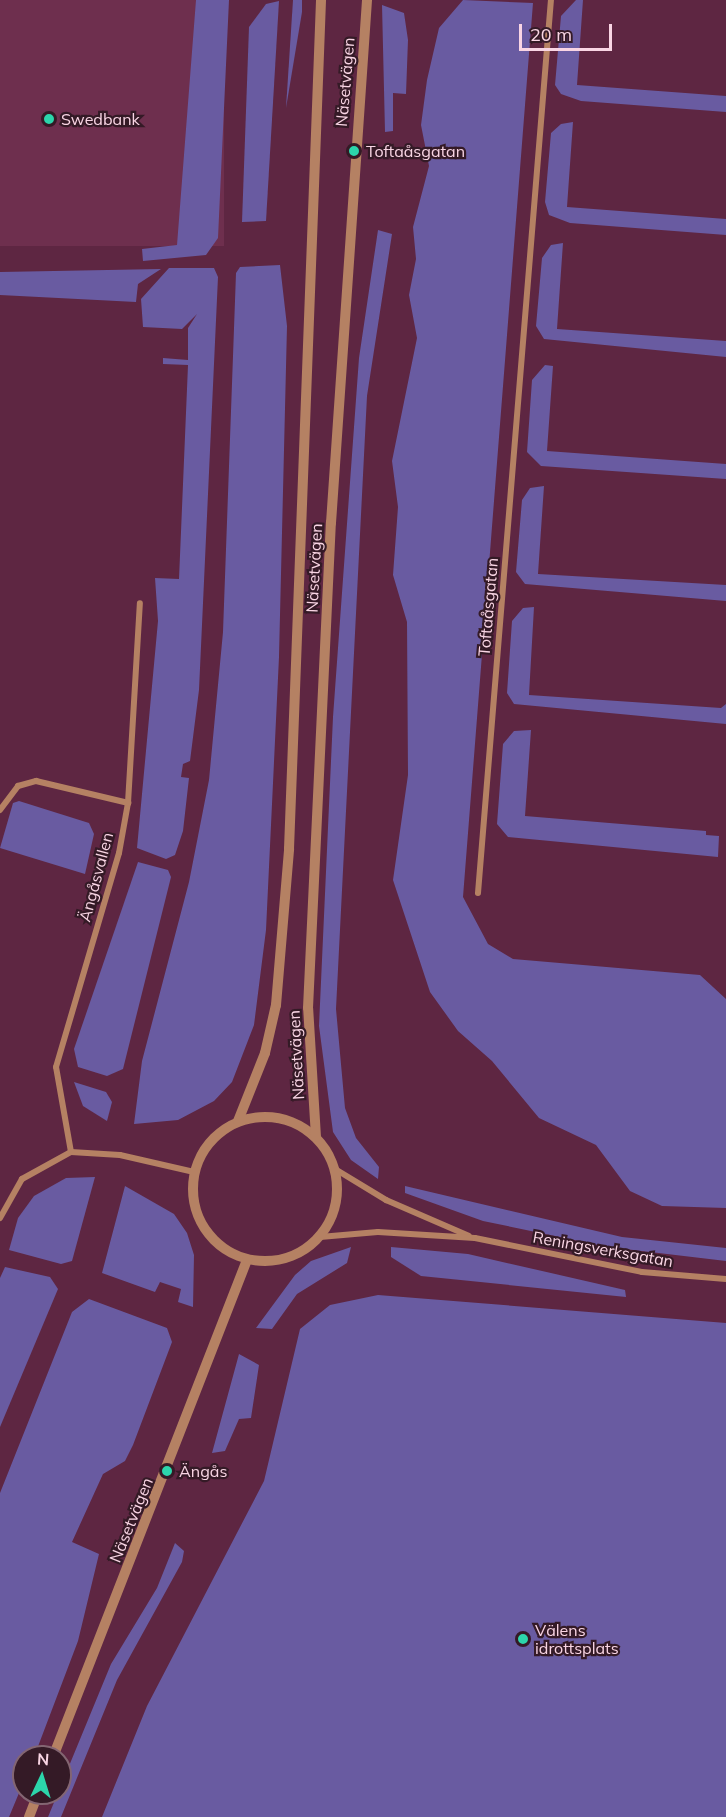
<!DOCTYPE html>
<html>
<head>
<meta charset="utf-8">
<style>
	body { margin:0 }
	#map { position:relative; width:726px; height:1817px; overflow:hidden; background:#5e2642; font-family:Mulish,sans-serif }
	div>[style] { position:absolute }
	.built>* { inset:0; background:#6e2f4e; transform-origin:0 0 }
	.green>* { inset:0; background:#695ba1 }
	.minor>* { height:6px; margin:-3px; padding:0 3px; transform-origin:3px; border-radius:3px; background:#b58163 }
	.tertiary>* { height:10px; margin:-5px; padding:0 5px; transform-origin:5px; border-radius:5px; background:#b58163 }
	.tertiary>.ring { margin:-5px; padding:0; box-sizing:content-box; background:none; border:10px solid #b58163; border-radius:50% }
	.dots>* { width:16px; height:16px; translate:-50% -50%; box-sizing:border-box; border:3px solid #341a26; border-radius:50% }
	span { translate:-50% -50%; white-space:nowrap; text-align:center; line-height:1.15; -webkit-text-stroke:4.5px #341a26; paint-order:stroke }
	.street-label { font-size:16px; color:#f9d5e4 }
	.poi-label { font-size:16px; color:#f9d5e4 }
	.left { translate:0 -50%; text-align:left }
	.north { position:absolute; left:12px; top:1745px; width:60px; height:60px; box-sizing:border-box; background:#341a26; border:2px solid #836572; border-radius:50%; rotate:4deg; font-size:16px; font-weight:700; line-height:24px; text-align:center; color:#f9d5e4 }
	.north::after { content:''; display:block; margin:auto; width:21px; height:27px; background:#2cd5ab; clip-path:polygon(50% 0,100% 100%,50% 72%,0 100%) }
	.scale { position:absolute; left:519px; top:24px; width:93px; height:27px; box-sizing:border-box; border:3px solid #f9d5e4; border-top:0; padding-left:8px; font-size:18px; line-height:21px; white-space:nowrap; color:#f9d5e4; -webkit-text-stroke:4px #341a26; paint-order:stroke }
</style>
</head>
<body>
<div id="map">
	<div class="built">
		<i style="left:0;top:0;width:224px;height:246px"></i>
	</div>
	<div class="green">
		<i style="clip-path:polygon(196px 0,229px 0,218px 238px,206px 255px,143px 261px,142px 249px,177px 245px)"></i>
		<i style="clip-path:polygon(293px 0,302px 0,302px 12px,286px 108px)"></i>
		<i style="clip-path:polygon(463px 0,533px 3px,463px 897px,488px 944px,513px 959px,700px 975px,726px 999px,726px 1208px,662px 1206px,630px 1191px,596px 1145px,539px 1118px,492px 1061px,458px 1031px,430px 992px,393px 880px,408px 775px,407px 622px,393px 575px,398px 507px,392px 461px,417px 338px,409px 295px,416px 259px,413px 227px,429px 166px,421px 125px,427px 80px,439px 28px)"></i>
		<i style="clip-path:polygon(576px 0,583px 0,577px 85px,726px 96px,726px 112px,581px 101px,561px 94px,555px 85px,561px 16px)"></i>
		<i style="clip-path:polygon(279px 1px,266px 221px,242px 222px,249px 27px,266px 4px)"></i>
		<i style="clip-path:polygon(382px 5px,404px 13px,408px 40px,406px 94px,393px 93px,393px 131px,385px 132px)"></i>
		<i style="clip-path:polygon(573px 122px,567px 207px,726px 219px,726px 235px,570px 223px,549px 215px,545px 202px,551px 133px,561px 124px)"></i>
		<i style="clip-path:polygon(378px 230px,392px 234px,367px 396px,336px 1009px,345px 1108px,356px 1138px,379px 1167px,378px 1179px,351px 1160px,333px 1132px,319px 1026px,333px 717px,359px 358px)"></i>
		<i style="clip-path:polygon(563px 243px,557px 329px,726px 341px,726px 357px,544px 339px,536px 326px,542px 258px,551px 245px)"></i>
		<i style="clip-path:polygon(280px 265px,287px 326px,279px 657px,266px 930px,254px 1025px,232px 1082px,214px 1101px,178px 1120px,134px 1124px,142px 1061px,189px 882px,209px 780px,223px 632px,236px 273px,240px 267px)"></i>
		<i style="clip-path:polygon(169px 268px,214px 268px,218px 277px,199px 690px,190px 761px,183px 764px,181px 777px,189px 778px,183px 831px,175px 855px,166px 859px,137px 848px,158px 621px,155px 578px,179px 579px,188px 365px,163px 364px,163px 358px,188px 360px,188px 328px,197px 314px,182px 329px,143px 327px,141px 299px)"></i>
		<i style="clip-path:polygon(161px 269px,138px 284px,136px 302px,0 295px,0 272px)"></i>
		<i style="clip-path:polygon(545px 365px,553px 366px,547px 451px,726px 464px,726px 479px,541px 466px,527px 452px,532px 380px)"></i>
		<i style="clip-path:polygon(544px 486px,538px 574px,726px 585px,726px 601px,525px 584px,516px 572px,522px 500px,530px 488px)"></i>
		<i style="clip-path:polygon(534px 607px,529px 695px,721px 708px,726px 704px,726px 724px,514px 704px,507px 693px,512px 621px,523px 608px)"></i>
		<i style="clip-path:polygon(531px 730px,525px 816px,706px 831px,706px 835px,719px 836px,718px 857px,508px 837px,497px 824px,503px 744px,514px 731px)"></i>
		<i style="clip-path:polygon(19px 801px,89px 823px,94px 834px,85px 874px,0 848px,13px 803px)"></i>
		<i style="clip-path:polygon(138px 862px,168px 870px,171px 877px,123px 1069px,107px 1076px,78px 1067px,74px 1049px)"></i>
		<i style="clip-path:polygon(74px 1082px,106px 1092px,112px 1102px,107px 1121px,83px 1106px)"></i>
		<i style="clip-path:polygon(95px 1177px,72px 1261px,61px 1264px,9px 1250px,18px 1218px,34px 1196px,66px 1178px)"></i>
		<i style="clip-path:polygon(125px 1186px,174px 1214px,187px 1233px,194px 1255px,193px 1307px,178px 1302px,181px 1289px,160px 1282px,155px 1292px,102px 1273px)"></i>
		<i style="clip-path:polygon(405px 1186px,622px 1237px,726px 1248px,726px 1261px,608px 1247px,483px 1221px,405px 1193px)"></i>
		<i style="clip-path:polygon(351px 1247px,347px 1263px,297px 1294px,272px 1329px,256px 1328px,295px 1275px,311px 1261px)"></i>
		<i style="clip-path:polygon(391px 1247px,468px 1254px,625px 1290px,626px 1297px,421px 1276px,391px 1257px)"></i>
		<i style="clip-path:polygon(5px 1267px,50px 1277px,58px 1289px,0 1427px,0 1278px)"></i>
		<i style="clip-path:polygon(378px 1295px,726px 1323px,726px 1817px,102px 1817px,147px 1706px,264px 1481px,300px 1329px,330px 1305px)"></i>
		<i style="clip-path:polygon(89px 1299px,167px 1328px,172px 1342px,133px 1445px,125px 1461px,103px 1474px,72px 1542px,99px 1554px,78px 1641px,34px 1757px,24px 1757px,24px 1781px,9px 1817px,0 1817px,0 1493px,72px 1312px)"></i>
		<i style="clip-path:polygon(239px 1354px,259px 1365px,251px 1418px,239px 1419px,225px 1451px,212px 1453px)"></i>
		<i style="clip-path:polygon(175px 1543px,184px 1551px,182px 1562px,117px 1680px,61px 1817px,48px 1817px,111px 1664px,157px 1588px)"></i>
	</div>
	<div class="minor">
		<i style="left:0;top:810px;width:30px;rotate:-53deg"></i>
		<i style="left:18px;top:786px;width:19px;rotate:-16deg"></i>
		<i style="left:36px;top:781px;width:95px;rotate:13.4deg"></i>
		<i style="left:478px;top:893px;width:896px;rotate:-85.33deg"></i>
		<i style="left:71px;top:1152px;width:86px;rotate:-100deg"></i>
		<i style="left:56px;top:1067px;width:223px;rotate:-73.6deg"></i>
		<i style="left:119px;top:853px;width:51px;rotate:-79.8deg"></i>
		<i style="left:128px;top:803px;width:200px;rotate:-86.6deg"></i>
		<i style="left:335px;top:1169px;width:60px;rotate:31.3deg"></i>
		<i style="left:386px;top:1200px;width:90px;rotate:23.4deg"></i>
		<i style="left:0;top:1218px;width:45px;rotate:-60.6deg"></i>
		<i style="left:22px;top:1179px;width:56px;rotate:-28.9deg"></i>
		<i style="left:71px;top:1152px;width:49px;rotate:3.5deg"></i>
		<i style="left:120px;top:1155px;width:76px;rotate:12.9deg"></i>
		<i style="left:320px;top:1237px;width:58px;rotate:-4.9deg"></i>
		<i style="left:378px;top:1232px;width:97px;rotate:3.5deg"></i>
		<i style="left:475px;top:1238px;width:170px;rotate:11.5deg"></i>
		<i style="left:642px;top:1272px;width:84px;rotate:4.8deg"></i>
	</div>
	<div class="tertiary">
		<i class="ring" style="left:193px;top:1117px;width:134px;height:134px"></i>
		<i style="left:238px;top:1121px;width:73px;rotate:-68.3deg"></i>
		<i style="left:265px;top:1053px;width:49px;rotate:-77.1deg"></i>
		<i style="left:276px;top:1005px;width:157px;rotate:-85.2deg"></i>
		<i style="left:289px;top:849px;width:850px;rotate:-87.84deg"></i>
		<i style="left:316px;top:1137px;width:129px;rotate:-93.5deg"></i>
		<i style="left:308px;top:1008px;width:486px;rotate:-87.3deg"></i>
		<i style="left:331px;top:523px;width:524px;rotate:-86.06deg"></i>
		<i style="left:53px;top:1757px;width:534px;rotate:-68.68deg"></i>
		<i style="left:29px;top:1817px;width:26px;rotate:-69deg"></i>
	</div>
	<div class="dots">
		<i style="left:49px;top:119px;background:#2cd5ab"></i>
		<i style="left:354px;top:151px;background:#2cd5ab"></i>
		<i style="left:167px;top:1471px;background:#2cd5ab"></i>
		<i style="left:523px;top:1639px;background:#2cd5ab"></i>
	</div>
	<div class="street-label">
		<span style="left:345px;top:82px;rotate:-85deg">Näsetvägen</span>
		<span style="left:314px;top:568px;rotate:-87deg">Näsetvägen</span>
		<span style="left:488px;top:607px;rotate:-85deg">Toftaåsgatan</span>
		<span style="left:96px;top:877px;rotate:-75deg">Ängåsvallen</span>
		<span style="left:296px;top:1055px;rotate:-93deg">Näsetvägen</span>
		<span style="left:603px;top:1249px;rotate:10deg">Reningsverksgatan</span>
		<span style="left:131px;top:1520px;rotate:-68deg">Näsetvägen</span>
	</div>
	<div class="poi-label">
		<span class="left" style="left:61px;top:119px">Swedbank</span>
		<span class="left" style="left:366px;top:151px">Toftaåsgatan</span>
		<span class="left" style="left:179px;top:1471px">Ängås</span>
		<span class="left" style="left:535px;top:1639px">Välens<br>idrottsplats</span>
	</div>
	<div class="north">N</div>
	<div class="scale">20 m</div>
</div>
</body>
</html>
